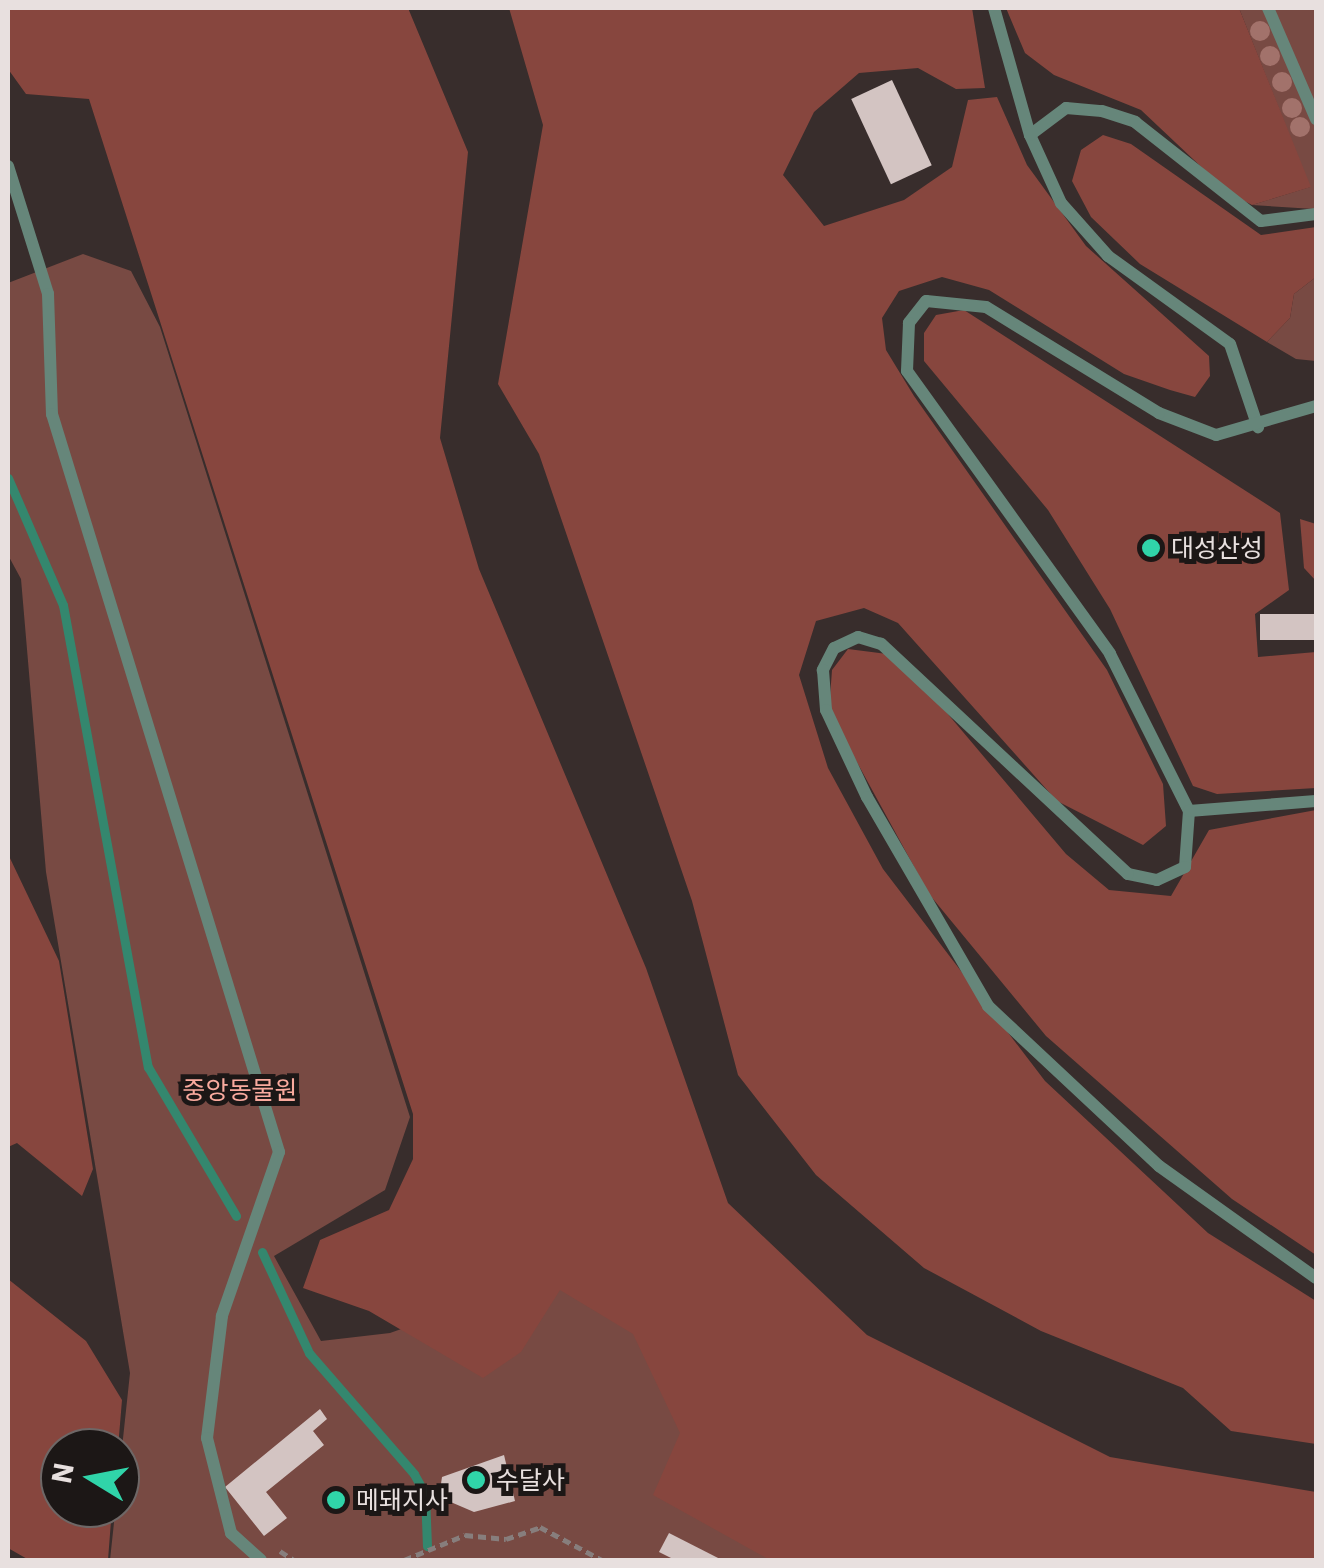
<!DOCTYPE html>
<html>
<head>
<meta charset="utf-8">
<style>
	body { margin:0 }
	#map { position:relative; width:1324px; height:1568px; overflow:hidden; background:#382d2c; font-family:"IBM Plex Sans","Noto Sans KR",sans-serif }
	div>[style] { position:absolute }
	.green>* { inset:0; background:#784a43 }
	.forest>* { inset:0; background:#87463e }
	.stream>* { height:9px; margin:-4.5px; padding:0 4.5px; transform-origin:4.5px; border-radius:4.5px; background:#34876e }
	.building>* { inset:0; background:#d3c4c2; transform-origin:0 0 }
	.path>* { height:5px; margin-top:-2.5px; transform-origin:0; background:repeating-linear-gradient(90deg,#877e7d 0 8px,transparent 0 13px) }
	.service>* { height:12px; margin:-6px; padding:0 6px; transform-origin:6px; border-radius:6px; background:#66867a }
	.trees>* { width:20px; height:20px; margin:-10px; border-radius:50%; background:#a2726b }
	.dots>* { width:28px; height:28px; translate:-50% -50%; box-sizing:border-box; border:5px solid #1c1716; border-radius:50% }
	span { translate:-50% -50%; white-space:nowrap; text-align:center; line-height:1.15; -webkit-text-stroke:10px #1c1716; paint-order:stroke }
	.poi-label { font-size:25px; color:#e8e0df }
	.left { translate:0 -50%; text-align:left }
	.park-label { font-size:25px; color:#f9aa9e }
	.frame { position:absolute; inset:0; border:10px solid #e8e0df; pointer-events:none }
	.north { position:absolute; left:40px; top:1428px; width:100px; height:100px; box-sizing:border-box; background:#1c1716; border:2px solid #6e6766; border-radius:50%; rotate:280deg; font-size:28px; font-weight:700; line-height:40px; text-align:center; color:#e8e0df }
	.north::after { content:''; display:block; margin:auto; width:35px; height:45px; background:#30d4a9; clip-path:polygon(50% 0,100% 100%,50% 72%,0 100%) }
</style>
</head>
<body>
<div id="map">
	<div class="green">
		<i style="clip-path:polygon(1239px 8px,1316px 8px,1314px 209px,1252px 205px,1310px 187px)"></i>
		<i style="clip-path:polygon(83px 254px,131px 271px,160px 327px,410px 1117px,385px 1190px,274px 1256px,321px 1341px,390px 1333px,564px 1271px,645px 1317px,796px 1560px,110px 1560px,130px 1373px,46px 872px,21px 579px,8px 555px,8px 283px)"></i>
		<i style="clip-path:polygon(1316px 277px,1316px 361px,1296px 359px,1267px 342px,1290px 318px,1294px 294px)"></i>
	</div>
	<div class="forest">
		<i style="clip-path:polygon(8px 8px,408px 8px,468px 152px,440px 438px,479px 569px,646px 968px,728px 1203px,867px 1335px,1110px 1457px,1316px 1492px,1316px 1560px,770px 1560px,653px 1495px,680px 1433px,633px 1334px,560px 1290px,521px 1352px,483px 1378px,369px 1311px,303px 1288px,320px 1240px,389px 1210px,413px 1159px,413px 1114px,89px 99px,26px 94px,8px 69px)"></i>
		<i style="clip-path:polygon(509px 8px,972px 8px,985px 88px,956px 89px,918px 68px,859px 73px,814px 112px,783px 175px,824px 226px,904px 200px,952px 167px,968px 100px,997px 97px,1027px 165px,1086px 246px,1209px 356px,1210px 376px,1195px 397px,1170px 390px,1124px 374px,989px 290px,942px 277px,899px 291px,882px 318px,886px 350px,914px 396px,1107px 670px,1163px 784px,1166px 826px,1143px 845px,1057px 801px,898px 623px,864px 608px,816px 621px,799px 675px,828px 768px,883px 869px,1045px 1081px,1208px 1233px,1316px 1301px,1316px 1444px,1231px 1431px,1183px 1388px,1041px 1331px,924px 1268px,816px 1175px,738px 1075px,692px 901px,539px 454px,498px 384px,543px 125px)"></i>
		<i style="clip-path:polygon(1006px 8px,1239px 8px,1311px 187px,1252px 205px,1229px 193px,1141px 110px,1054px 75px,1025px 53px)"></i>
		<i style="clip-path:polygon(1103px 135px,1131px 144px,1261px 235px,1316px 227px,1316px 277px,1294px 294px,1290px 318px,1267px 342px,1140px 264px,1091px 217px,1072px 181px,1081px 150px)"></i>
		<i style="clip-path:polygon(964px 310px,1280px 513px,1289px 590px,1255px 614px,1258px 657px,1316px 652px,1316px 788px,1217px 794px,1193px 786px,1110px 609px,1048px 510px,924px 361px,924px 333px,936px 315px)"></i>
		<i style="clip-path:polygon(1300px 519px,1316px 524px,1316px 581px,1304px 568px)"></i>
		<i style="clip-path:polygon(848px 649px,887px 654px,920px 681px,1066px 854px,1109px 890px,1171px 896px,1209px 830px,1316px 810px,1316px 1255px,1232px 1199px,1046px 1036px,929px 894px,829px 711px,832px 670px)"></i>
		<i style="clip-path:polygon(8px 854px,59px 961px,93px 1169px,82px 1196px,17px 1143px,8px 1147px)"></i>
		<i style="clip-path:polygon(8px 1279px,86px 1341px,122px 1400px,118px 1448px,60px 1448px,60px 1508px,112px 1508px,108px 1560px,29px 1560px,8px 1548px)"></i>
	</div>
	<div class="stream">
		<i style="left:8px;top:478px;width:138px;rotate:66.6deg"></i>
		<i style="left:63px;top:605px;width:470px;rotate:79.6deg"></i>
		<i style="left:148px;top:1067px;width:173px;rotate:59.4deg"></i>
		<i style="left:262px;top:1252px;width:111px;rotate:65deg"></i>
		<i style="left:309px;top:1353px;width:160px;rotate:49deg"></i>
		<i style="left:414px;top:1474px;width:23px;rotate:61deg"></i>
		<i style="left:425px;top:1494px;width:52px;rotate:87.8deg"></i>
	</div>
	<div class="building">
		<i style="left:892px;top:80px;width:94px;height:45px;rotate:65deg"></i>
		<i style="left:1316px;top:614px;width:26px;height:56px;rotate:90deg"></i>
		<i style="clip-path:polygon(320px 1409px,327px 1419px,313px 1431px,324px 1445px,266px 1492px,287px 1518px,264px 1536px,225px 1487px)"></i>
		<i style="clip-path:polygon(504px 1455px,515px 1501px,474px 1512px,439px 1497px,442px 1477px)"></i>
		<i style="clip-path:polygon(669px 1533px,722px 1560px,675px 1560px,659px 1552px)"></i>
	</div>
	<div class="path">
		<i style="left:280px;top:1551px;width:17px;rotate:33deg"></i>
		<i style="left:404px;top:1560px;width:66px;rotate:-22.3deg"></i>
		<i style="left:465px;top:1535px;width:41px;rotate:5.6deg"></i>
		<i style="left:506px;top:1539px;width:36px;rotate:-19deg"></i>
		<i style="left:540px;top:1527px;width:70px;rotate:28deg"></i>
	</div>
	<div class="service">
		<i style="left:994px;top:8px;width:132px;rotate:74.2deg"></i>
		<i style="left:1030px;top:135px;width:75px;rotate:65.5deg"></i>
		<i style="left:1061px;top:203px;width:71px;rotate:48.4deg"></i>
		<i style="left:1108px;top:256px;width:150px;rotate:35.8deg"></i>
		<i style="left:1230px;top:344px;width:88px;rotate:71.4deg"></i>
		<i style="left:1268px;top:8px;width:121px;rotate:66.6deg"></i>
		<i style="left:1030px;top:135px;width:45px;rotate:-36.9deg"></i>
		<i style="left:1066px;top:108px;width:36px;rotate:5deg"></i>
		<i style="left:1102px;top:111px;width:35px;rotate:18deg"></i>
		<i style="left:1135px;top:122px;width:160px;rotate:38.2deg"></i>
		<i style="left:1261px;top:221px;width:55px;rotate:-7.3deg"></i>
		<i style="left:8px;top:166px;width:134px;rotate:72.6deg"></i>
		<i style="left:48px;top:294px;width:120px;rotate:88.1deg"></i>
		<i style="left:52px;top:414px;width:772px;rotate:72.9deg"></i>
		<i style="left:279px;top:1152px;width:174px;rotate:109.2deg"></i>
		<i style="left:222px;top:1316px;width:123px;rotate:97deg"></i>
		<i style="left:207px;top:1438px;width:98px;rotate:75.8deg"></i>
		<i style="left:231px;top:1533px;width:40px;rotate:42deg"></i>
		<i style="left:1316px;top:406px;width:104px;rotate:163.8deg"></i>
		<i style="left:1216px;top:435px;width:61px;rotate:-158.9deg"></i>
		<i style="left:1159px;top:413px;width:203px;rotate:-148.5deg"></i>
		<i style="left:986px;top:307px;width:60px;rotate:-174.3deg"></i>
		<i style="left:926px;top:301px;width:28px;rotate:128deg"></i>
		<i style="left:909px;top:323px;width:48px;rotate:92.4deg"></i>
		<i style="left:907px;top:371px;width:348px;rotate:54.3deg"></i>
		<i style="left:1110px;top:654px;width:176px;rotate:63.3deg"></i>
		<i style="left:1189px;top:811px;width:56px;rotate:94.1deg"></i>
		<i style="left:1185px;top:867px;width:31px;rotate:155deg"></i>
		<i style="left:1157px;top:880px;width:30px;rotate:-168deg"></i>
		<i style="left:1128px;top:874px;width:338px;rotate:-137deg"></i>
		<i style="left:881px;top:644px;width:24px;rotate:-163deg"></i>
		<i style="left:858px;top:637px;width:26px;rotate:155deg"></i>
		<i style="left:834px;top:648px;width:25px;rotate:117deg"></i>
		<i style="left:823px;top:670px;width:40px;rotate:85.7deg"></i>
		<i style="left:826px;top:710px;width:96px;rotate:64.8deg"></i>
		<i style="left:867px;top:797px;width:241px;rotate:59.9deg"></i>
		<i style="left:988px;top:1006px;width:234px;rotate:43.1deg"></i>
		<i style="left:1159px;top:1166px;width:193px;rotate:35.5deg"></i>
		<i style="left:1189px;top:811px;width:127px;rotate:-4.5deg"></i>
	</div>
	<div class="trees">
		<i style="left:1260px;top:31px"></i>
		<i style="left:1270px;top:56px"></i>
		<i style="left:1282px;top:82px"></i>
		<i style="left:1292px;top:108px"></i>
		<i style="left:1300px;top:127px"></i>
	</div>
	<div class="dots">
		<i style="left:1151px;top:548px;background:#30d4a9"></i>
		<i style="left:476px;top:1480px;background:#30d4a9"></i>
		<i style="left:336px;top:1500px;background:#30d4a9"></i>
	</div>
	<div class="poi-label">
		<span class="left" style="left:1171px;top:548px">대성산성</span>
		<span class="left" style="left:496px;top:1480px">수달사</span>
		<span class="left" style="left:356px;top:1500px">메돼지사</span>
	</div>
	<div class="park-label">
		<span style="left:240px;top:1090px">중앙동물원</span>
	</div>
	<div class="frame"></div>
	<div class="north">N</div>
</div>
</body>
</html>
